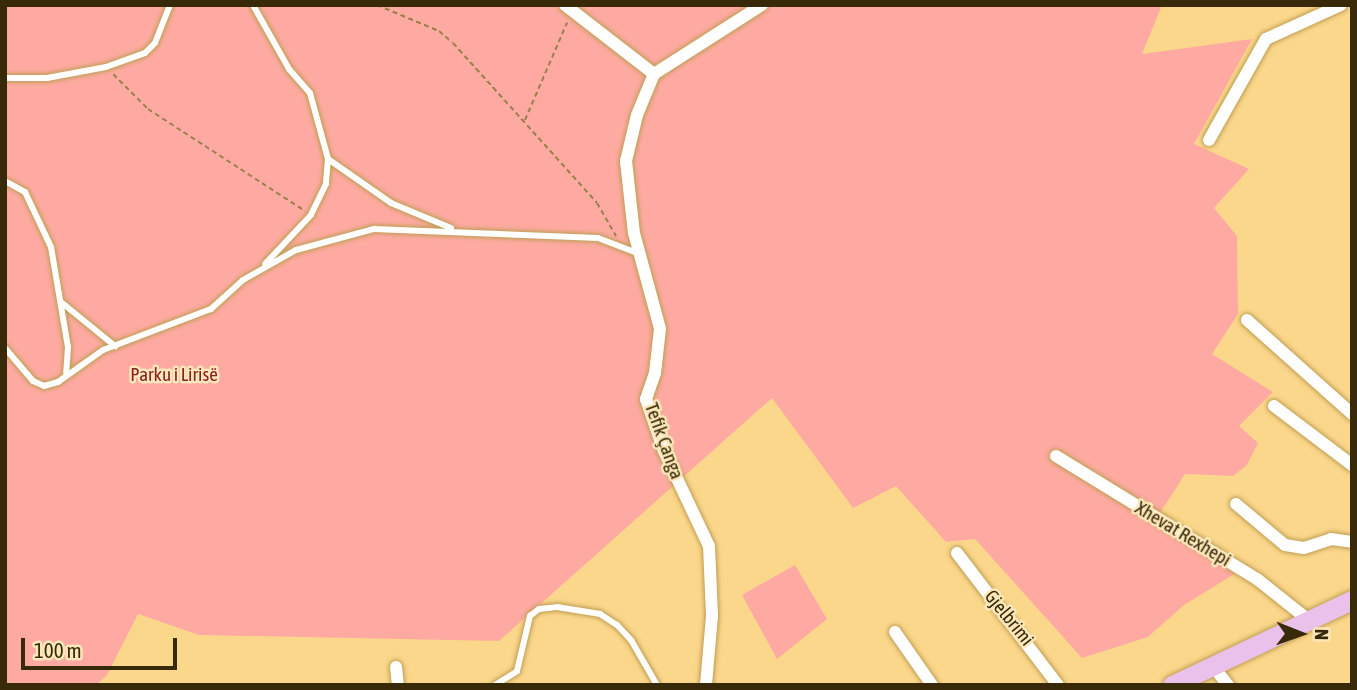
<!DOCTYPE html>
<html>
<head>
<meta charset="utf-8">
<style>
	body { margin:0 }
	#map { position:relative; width:1357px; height:690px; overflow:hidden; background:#fbd78b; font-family:"Asap Condensed",sans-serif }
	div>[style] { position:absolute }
	.green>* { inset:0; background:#feaaa2 }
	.path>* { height:2px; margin-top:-1px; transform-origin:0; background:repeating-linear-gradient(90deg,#99804a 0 5px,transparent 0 8.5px) }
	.roads { filter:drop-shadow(0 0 2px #c09e52) drop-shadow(0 0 2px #c09e52) }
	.lane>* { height:6px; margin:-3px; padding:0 3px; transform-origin:3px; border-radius:3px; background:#fff }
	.street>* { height:12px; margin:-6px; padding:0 6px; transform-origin:6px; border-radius:6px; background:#fff }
	.primary>* { height:19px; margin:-9.5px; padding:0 9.5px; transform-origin:9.5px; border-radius:9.5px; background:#eac1eb }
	span { translate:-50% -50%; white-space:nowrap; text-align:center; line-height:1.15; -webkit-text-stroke:5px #fce7ba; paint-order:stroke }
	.park-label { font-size:19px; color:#8a1e20 }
	.street-label { font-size:19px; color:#382a09 }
	.frame { position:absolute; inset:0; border:7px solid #382a09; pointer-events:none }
	.north { position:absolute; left:1266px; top:599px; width:70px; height:70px; -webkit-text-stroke:5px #fce7ba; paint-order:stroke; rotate:91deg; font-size:19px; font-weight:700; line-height:28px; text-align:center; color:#382a09 }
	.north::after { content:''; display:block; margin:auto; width:24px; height:32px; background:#382a09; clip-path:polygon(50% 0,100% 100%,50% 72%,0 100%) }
	.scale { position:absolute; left:21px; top:638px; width:156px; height:32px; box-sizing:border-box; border:4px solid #382a09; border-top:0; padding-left:9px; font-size:21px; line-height:24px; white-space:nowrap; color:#382a09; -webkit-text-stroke:5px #fce7ba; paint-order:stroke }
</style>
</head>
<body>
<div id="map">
	<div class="green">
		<i style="clip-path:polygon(5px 5px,1162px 5px,1142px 54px,1252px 39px,1194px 144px,1249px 169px,1214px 208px,1237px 236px,1238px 314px,1212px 354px,1273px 392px,1239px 426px,1258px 443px,1247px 465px,1233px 476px,1185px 474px,1160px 513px,1236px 573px,1184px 605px,1148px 637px,1082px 658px,975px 539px,946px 542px,896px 486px,853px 508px,772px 398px,499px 641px,199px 635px,138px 614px,107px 675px,96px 685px,5px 685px)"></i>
		<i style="clip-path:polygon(795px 565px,827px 619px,777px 659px,742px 595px)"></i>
	</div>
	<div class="path">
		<i style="left:377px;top:5px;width:67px;rotate:22.8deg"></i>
		<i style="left:439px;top:31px;width:18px;rotate:41deg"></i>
		<i style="left:453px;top:43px;width:215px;rotate:48deg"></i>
		<i style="left:597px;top:203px;width:38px;rotate:60deg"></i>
		<i style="left:113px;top:74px;width:49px;rotate:45deg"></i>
		<i style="left:148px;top:109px;width:187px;rotate:33deg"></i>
		<i style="left:525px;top:120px;width:106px;rotate:-66.6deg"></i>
	</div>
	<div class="roads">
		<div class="lane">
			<i style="left:253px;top:5px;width:73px;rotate:60.6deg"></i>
			<i style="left:289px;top:69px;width:32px;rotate:49deg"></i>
			<i style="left:310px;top:93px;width:68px;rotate:74.7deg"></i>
			<i style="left:328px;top:159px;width:25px;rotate:95deg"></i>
			<i style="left:326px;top:184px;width:34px;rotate:116deg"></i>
			<i style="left:311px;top:215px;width:67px;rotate:133.2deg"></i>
			<i style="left:5px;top:78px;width:42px"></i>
			<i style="left:47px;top:78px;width:60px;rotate:-10.6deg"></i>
			<i style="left:106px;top:67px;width:41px;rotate:-19.7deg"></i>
			<i style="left:145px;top:53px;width:14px;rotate:-45deg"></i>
			<i style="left:155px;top:43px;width:41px;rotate:-68.5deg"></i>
			<i style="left:328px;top:159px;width:77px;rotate:34.9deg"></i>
			<i style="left:391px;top:203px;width:65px;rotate:22.6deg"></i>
			<i style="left:5px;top:181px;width:23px;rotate:29deg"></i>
			<i style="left:25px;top:192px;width:61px;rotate:64.7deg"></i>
			<i style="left:51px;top:247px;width:101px;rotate:80.4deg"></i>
			<i style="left:68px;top:347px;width:26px;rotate:94deg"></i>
			<i style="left:61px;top:302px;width:70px;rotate:39.2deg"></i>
			<i style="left:5px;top:348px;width:43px;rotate:49.7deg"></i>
			<i style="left:33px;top:381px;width:12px;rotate:24deg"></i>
			<i style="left:44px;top:386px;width:15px;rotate:-16deg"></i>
			<i style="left:58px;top:382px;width:55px;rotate:-35.4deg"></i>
			<i style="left:103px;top:350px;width:116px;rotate:-20.8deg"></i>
			<i style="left:211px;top:309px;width:43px;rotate:-42.2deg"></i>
			<i style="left:243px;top:280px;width:61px;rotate:-29.5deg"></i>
			<i style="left:296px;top:250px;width:81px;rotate:-15.1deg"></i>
			<i style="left:374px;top:229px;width:224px;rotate:2.3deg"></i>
			<i style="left:598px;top:238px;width:42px;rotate:21deg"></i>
			<i style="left:495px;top:685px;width:26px;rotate:-32deg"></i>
			<i style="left:517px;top:671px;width:57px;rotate:-76.7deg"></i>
			<i style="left:530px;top:616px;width:11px;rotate:-38deg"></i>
			<i style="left:539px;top:609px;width:18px;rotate:-6deg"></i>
			<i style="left:557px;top:607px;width:44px;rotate:9.2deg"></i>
			<i style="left:600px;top:614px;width:20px;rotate:33deg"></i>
			<i style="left:617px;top:625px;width:21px;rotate:47deg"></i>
			<i style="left:631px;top:640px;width:52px;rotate:60deg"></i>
		</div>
		<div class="street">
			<i style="left:565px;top:5px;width:113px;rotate:37.8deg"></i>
			<i style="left:654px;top:74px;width:44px;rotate:112.5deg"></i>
			<i style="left:637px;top:115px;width:47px;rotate:103.4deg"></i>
			<i style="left:626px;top:161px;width:72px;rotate:83.7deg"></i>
			<i style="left:634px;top:233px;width:99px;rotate:74.8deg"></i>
			<i style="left:660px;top:329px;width:44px;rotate:96.5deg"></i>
			<i style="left:655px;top:373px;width:28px;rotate:109deg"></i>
			<i style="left:646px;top:399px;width:55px;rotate:70.9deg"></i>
			<i style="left:664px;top:451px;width:105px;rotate:64.7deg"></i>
			<i style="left:709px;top:546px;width:70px;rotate:87.5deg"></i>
			<i style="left:712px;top:616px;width:69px;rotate:95deg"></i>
			<i style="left:654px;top:74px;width:128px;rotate:-32.6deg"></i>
			<i style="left:1209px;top:140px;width:116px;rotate:-60.6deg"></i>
			<i style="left:1266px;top:39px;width:82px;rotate:-24.4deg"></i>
			<i style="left:1247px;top:320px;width:141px;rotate:41.8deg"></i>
			<i style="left:1274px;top:406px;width:98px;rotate:37.1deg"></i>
			<i style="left:1056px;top:456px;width:236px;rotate:31.5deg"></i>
			<i style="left:1257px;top:579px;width:63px;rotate:38.5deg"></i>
			<i style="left:1236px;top:504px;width:64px;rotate:39.9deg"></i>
			<i style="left:1285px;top:545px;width:19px;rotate:9deg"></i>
			<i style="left:1304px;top:548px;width:28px;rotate:-18deg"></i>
			<i style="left:1331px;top:539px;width:21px;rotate:8deg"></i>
			<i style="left:957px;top:553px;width:166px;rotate:52.6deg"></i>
			<i style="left:895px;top:632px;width:65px;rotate:55.1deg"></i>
			<i style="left:1211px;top:664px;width:27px;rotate:51deg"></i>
			<i style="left:396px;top:667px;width:18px;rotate:84deg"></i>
		</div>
		<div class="primary">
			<i style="left:1172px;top:685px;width:199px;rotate:-25.3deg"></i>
		</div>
	</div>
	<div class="park-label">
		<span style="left:174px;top:375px">Parku i Lirisë</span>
	</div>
	<div class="street-label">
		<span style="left:664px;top:441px;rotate:70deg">Tefik Çanga</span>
		<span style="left:1183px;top:534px;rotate:31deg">Xhevat Rexhepi</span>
		<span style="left:1009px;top:618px;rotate:51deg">Gjelbrimi</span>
	</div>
	<div class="frame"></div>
	<div class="north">N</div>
	<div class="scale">100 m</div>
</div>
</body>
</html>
